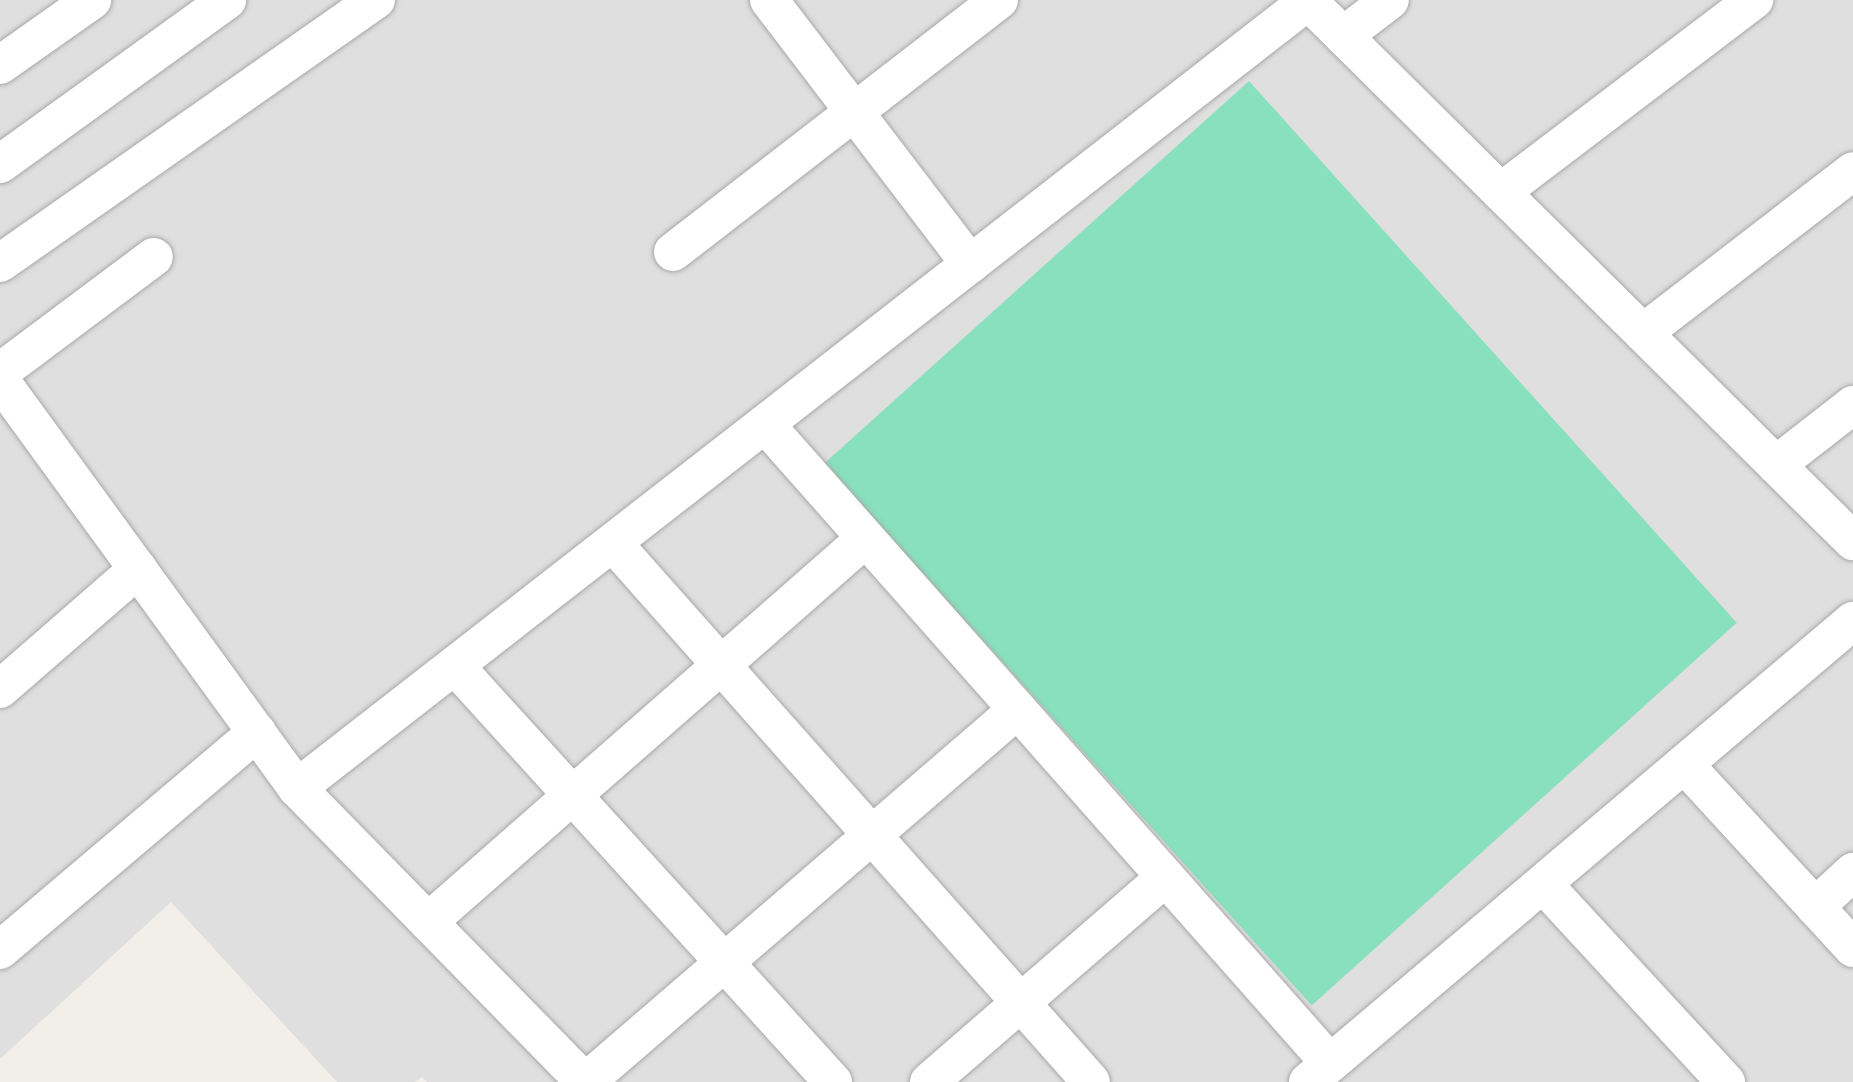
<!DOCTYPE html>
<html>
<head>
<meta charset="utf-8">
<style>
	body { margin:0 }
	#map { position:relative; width:1853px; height:1082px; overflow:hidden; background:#f2efe9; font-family:"Golos Text",sans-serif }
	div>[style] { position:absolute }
	.residential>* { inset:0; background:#e0dfdf }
	.pitch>* { inset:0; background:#88e0be; transform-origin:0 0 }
	.roads { filter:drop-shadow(0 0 2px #a9a9a9) drop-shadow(0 0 2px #a9a9a9) }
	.minor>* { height:38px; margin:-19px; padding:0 19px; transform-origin:19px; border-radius:19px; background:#fff }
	span { translate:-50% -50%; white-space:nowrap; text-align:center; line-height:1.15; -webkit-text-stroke:5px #fff; paint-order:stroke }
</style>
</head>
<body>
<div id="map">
	<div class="residential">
		<i style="clip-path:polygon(0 0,1853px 0,1853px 1082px,427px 1082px,422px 1077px,415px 1082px,337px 1082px,171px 902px,0 1059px)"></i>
	</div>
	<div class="pitch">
		<i style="left:1249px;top:81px;width:729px;height:572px;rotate:48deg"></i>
	</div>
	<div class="roads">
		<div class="minor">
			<i style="left:769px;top:0;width:332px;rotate:52.7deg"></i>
			<i style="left:1307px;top:0;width:769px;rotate:44.74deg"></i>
			<i style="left:1343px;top:36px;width:59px;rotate:-37.5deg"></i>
			<i style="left:0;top:65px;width:113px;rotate:-35.2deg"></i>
			<i style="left:0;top:164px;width:280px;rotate:-35.8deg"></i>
			<i style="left:1501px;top:192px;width:318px;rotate:-37.2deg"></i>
			<i style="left:673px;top:252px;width:412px;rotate:-37.7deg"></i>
			<i style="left:0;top:263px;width:459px;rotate:-35deg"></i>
			<i style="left:1643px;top:333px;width:265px;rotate:-37.6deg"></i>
			<i style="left:0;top:372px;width:192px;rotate:-36.8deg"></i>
			<i style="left:0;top:380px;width:505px;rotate:53.95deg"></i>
			<i style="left:297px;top:788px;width:412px;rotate:45.6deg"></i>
			<i style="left:765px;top:424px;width:853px;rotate:48.52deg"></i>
			<i style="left:1776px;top:465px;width:98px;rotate:-37.9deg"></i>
			<i style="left:613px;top:543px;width:720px;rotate:48.43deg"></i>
			<i style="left:455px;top:666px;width:562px;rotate:47.74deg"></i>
			<i style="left:0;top:689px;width:183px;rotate:-41deg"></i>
			<i style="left:1684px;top:764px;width:250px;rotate:47.4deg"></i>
			<i style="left:297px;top:788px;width:1281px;rotate:-37.9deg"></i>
			<i style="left:1543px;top:884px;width:270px;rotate:47.3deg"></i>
			<i style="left:1815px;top:907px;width:52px;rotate:-42.6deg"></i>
			<i style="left:428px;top:922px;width:582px;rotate:-41.24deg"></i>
			<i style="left:0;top:950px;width:337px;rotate:-40.3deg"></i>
			<i style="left:595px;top:1074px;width:557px;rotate:-40.78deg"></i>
			<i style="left:929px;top:1082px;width:313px;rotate:-40.9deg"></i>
			<i style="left:1308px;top:1082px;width:714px;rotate:-40.23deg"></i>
		</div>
	</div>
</div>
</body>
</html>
